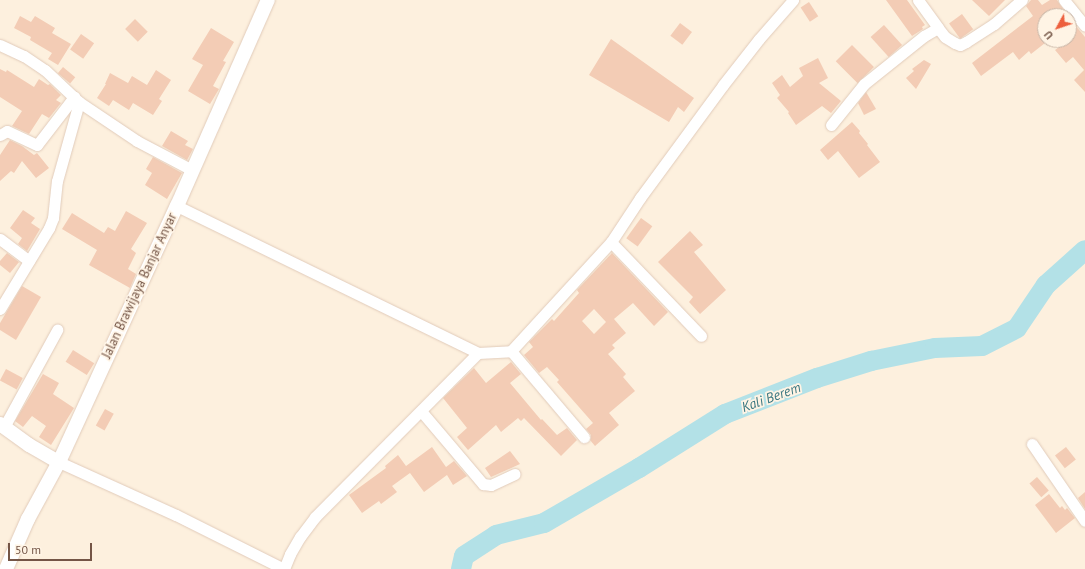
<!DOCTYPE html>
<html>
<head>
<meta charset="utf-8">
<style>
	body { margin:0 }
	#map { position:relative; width:1085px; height:569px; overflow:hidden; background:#fdf0de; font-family:"PT Sans",sans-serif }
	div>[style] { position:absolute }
	.river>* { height:20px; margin:-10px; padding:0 10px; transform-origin:10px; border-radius:10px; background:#b3e1e7 }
	.building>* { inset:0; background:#f3ccb5; transform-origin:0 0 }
	.roads { filter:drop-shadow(0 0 1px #e1cbba) drop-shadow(0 0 1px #e1cbba) }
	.minor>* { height:11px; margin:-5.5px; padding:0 5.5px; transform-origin:5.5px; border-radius:5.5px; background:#fff }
	.tertiary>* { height:14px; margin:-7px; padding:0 7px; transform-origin:7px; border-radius:7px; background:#fff }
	span { translate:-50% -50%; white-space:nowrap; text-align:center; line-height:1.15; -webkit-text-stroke:3.5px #fff4e5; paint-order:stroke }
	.street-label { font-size:13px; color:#745546 }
	.water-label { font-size:14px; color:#3c7882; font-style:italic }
	.north { position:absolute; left:1037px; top:8px; width:40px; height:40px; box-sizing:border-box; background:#fff4e5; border:1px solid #c7b4a5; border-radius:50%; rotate:230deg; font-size:11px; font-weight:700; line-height:16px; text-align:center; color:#745546 }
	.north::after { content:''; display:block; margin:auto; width:14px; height:18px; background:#ed5f3d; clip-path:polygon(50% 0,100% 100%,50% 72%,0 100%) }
	.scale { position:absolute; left:8px; top:543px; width:84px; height:18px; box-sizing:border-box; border:2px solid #745546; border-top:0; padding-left:5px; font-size:12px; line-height:14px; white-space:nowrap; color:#745546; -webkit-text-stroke:3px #fff4e5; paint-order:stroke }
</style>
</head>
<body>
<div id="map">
	<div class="river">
		<i style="left:461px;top:569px;width:13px;rotate:-77deg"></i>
		<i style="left:464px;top:556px;width:38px;rotate:-33deg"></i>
		<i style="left:496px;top:535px;width:49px;rotate:-14deg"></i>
		<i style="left:544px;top:523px;width:110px;rotate:-30.1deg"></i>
		<i style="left:639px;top:468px;width:102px;rotate:-32.1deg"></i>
		<i style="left:725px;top:414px;width:99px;rotate:-21.4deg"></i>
		<i style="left:817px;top:378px;width:57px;rotate:-17.5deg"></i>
		<i style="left:871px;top:361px;width:65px;rotate:-11.5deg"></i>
		<i style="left:935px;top:348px;width:47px;rotate:-2.4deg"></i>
		<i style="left:982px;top:346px;width:39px;rotate:-27deg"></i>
		<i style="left:1017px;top:328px;width:52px;rotate:-56deg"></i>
		<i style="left:1046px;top:285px;width:52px;rotate:-41.9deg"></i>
	</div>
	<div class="building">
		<i style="clip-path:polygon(886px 0,907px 0,925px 25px,922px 27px,923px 29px,912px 36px)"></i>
		<i style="clip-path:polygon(972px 0,1005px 0,989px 16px)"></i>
		<i style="clip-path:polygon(1031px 0,1038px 0,1042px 5px,1050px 0,1057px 0,1068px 16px,1045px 16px,1045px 43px,1031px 54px,1029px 51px,1019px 60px,1013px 52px,981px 76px,972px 63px,1033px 16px,1026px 6px)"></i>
		<i style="left:809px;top:2px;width:17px;height:10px;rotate:57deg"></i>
		<i style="left:962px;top:14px;width:19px;height:16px;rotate:54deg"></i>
		<i style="clip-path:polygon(20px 16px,31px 22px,35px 16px,55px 28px,52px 33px,71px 44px,58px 65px,48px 59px,52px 53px,30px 40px,31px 37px,14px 28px)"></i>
		<i style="clip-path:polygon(1069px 18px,1085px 37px,1085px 92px,1074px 80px,1084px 70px,1073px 57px,1066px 63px,1055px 50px,1069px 40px)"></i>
		<i style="left:135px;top:19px;width:18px;height:14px;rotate:45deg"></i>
		<i style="left:680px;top:23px;width:15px;height:16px;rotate:37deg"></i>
		<i style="left:884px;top:25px;width:27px;height:18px;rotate:48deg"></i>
		<i style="clip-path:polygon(211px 28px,234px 42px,223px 61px,226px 62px,213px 86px,219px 89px,210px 104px,188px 91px,203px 65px,192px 59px)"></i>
		<i style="left:81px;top:34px;width:16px;height:19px;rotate:35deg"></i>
		<i style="clip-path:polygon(611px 39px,694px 98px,684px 112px,678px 107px,669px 122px,589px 75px)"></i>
		<i style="left:852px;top:45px;width:31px;height:23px;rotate:45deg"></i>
		<i style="clip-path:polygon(818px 58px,828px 78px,819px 83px,841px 101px,831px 113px,822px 106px,796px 125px,788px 113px,789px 112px,777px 98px,780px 95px,772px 83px,782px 75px,790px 87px,803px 76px,799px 68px)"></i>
		<i style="clip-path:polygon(924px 60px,931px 64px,916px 89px,906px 78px,914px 71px,912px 69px)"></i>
		<i style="left:63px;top:67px;width:16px;height:8px;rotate:40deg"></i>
		<i style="clip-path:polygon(0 69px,6px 72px,7px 70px,34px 87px,39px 79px,48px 85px,50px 84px,61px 95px,56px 100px,61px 103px,49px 118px,42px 114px,29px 134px,12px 126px,22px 111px,0 97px)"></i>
		<i style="clip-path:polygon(156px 70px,171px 80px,159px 99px,162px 101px,153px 115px,133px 103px,129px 110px,113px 100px,109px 106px,97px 98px,106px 84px,105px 84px,110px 73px,128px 83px,132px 76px,147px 85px)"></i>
		<i style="clip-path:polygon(866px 92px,876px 109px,864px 115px,858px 103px)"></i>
		<i style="clip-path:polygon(852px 122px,860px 131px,859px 133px,868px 144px,867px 145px,880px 162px,859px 178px,838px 151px,828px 160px,820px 150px)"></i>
		<i style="clip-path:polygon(171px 131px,188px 141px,185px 145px,193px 149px,187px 160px,162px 146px)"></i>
		<i style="clip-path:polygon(10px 140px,22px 146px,34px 155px,37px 153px,49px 168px,36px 178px,22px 161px,14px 173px,11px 171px,0 181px,0 155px)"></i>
		<i style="clip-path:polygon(153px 157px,182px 173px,167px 199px,145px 185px,152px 173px,146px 169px)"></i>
		<i style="clip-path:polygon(23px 210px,35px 218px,31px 223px,40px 229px,27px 251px,18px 244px,22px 238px,10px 228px)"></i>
		<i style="clip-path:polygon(126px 211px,147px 223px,131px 249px,136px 253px,128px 269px,136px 274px,130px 288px,89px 265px,97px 250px,62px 229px,72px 213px,104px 233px,108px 227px,115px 231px)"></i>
		<i style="left:641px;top:218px;width:14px;height:25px;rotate:36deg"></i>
		<i style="clip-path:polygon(690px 231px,703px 245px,694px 252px,726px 290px,700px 314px,689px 302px,693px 297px,658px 262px)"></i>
		<i style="clip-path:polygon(7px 253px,19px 262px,10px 273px,0 265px,0 261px)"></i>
		<i style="clip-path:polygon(evenodd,612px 253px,668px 312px,654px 326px,633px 303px,614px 319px,626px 333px,612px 345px,615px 348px,608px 354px,626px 374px,623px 377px,635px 391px,609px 413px,619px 425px,595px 446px,590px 440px,591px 435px,586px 429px,593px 423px,557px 382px,559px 380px,547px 367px,539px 373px,524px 355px,533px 347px,529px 342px,552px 319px,554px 321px,579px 293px,577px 290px,612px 253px,594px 309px,606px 322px,594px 334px,582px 321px,594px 309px)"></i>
		<i style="clip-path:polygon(22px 286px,41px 297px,16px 340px,0 330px,0 323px)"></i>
		<i style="left:73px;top:350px;width:25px;height:14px;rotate:32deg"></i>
		<i style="clip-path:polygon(511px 362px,521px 374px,510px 383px,541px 420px,542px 419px,557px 435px,567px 428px,577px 440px,561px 456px,524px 418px,521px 421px,518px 418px,501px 432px,496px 425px,468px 450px,457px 437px,467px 428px,443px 398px,474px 368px,486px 383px)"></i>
		<i style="left:6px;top:369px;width:19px;height:13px;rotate:28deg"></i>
		<i style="clip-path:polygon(43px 374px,59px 383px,53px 394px,74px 408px,51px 445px,39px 437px,46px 426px,32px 416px,23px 427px,15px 421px)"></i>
		<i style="left:105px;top:409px;width:10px;height:19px;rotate:29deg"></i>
		<i style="clip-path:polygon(432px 447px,446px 467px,454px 461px,467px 476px,453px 485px,447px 475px,424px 492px,410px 473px,392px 486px,397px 492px,381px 504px,379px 501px,362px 513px,349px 495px,386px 468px,385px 466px,398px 455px,406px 466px)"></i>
		<i style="left:1066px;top:447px;width:16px;height:14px;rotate:52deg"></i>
		<i style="clip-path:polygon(510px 451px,520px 464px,491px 477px,485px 468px)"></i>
		<i style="left:1037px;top:477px;width:18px;height:10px;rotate:49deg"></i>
		<i style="clip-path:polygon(1085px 492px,1085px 509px,1078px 498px)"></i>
		<i style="clip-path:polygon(1049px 494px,1060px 508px,1062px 506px,1065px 510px,1067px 508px,1075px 518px,1056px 533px,1035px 505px)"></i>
	</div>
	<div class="roads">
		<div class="minor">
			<i style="left:918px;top:0;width:34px;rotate:54deg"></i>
			<i style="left:1064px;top:0;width:33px;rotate:51deg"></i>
			<i style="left:0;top:45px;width:26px;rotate:25deg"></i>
			<i style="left:24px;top:56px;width:25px;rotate:34deg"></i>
			<i style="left:45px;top:70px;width:47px;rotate:43.3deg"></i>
			<i style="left:79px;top:102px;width:70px;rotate:33.9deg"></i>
			<i style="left:137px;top:141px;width:62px;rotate:27.8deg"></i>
			<i style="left:831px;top:125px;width:53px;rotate:-51.2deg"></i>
			<i style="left:864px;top:84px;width:77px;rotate:-38.7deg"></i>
			<i style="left:924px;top:36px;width:16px;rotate:-30deg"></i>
			<i style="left:938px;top:28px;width:11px;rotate:52deg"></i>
			<i style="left:945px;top:37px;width:12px;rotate:31deg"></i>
			<i style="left:955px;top:43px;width:5px;rotate:22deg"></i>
			<i style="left:960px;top:45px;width:7px;rotate:-27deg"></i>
			<i style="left:966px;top:42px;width:33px;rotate:-33deg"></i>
			<i style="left:994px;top:24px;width:37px;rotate:-41deg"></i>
			<i style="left:0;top:135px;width:8px;rotate:-30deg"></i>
			<i style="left:7px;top:131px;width:33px;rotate:25deg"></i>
			<i style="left:37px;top:145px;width:61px;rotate:-52.4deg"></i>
			<i style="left:177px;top:206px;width:335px;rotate:26deg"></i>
			<i style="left:478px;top:353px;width:33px;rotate:-3deg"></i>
			<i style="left:511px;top:351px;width:148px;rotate:-47.5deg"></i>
			<i style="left:611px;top:242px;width:53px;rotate:-56.6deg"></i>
			<i style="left:640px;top:198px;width:140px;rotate:-53.7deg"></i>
			<i style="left:723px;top:85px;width:58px;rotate:-52deg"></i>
			<i style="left:759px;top:39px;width:52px;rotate:-48.9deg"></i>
			<i style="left:0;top:239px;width:36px;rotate:37deg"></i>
			<i style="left:611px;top:242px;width:130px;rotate:46.2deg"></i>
			<i style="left:0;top:309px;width:95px;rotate:-58.8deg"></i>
			<i style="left:49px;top:228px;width:11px;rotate:-68deg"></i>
			<i style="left:53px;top:218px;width:37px;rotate:-84deg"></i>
			<i style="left:57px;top:181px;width:82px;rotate:-74.4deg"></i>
			<i style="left:511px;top:351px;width:113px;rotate:49.7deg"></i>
			<i style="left:421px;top:411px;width:96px;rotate:49.7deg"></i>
			<i style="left:483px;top:484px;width:8px;rotate:7deg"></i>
			<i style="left:491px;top:485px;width:26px;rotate:-25deg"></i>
			<i style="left:4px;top:427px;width:111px;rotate:-61.3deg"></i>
			<i style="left:1032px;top:444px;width:93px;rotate:55.5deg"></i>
			<i style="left:59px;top:462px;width:128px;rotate:24.4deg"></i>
			<i style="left:176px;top:515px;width:121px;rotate:26.6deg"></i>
			<i style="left:284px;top:569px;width:16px;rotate:-68deg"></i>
			<i style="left:290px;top:554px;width:20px;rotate:-60deg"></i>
			<i style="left:300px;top:537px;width:25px;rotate:-53deg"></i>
			<i style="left:315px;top:517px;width:231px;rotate:-45.2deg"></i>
		</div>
		<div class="tertiary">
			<i style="left:0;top:424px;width:36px;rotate:36deg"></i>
			<i style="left:29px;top:445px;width:34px;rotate:30deg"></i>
			<i style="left:6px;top:569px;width:55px;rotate:-66.3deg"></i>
			<i style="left:28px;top:519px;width:65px;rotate:-61.5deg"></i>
			<i style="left:59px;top:462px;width:282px;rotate:-65.3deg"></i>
			<i style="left:177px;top:206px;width:225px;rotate:-66.2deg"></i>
		</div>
	</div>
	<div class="street-label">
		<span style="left:140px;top:286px;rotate:-65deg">Jalan Brawijaya Banjar Anyar</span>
	</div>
	<div class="water-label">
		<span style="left:771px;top:397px;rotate:-20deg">Kali Berem</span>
	</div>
	<div class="north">U</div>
	<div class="scale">50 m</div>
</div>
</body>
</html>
